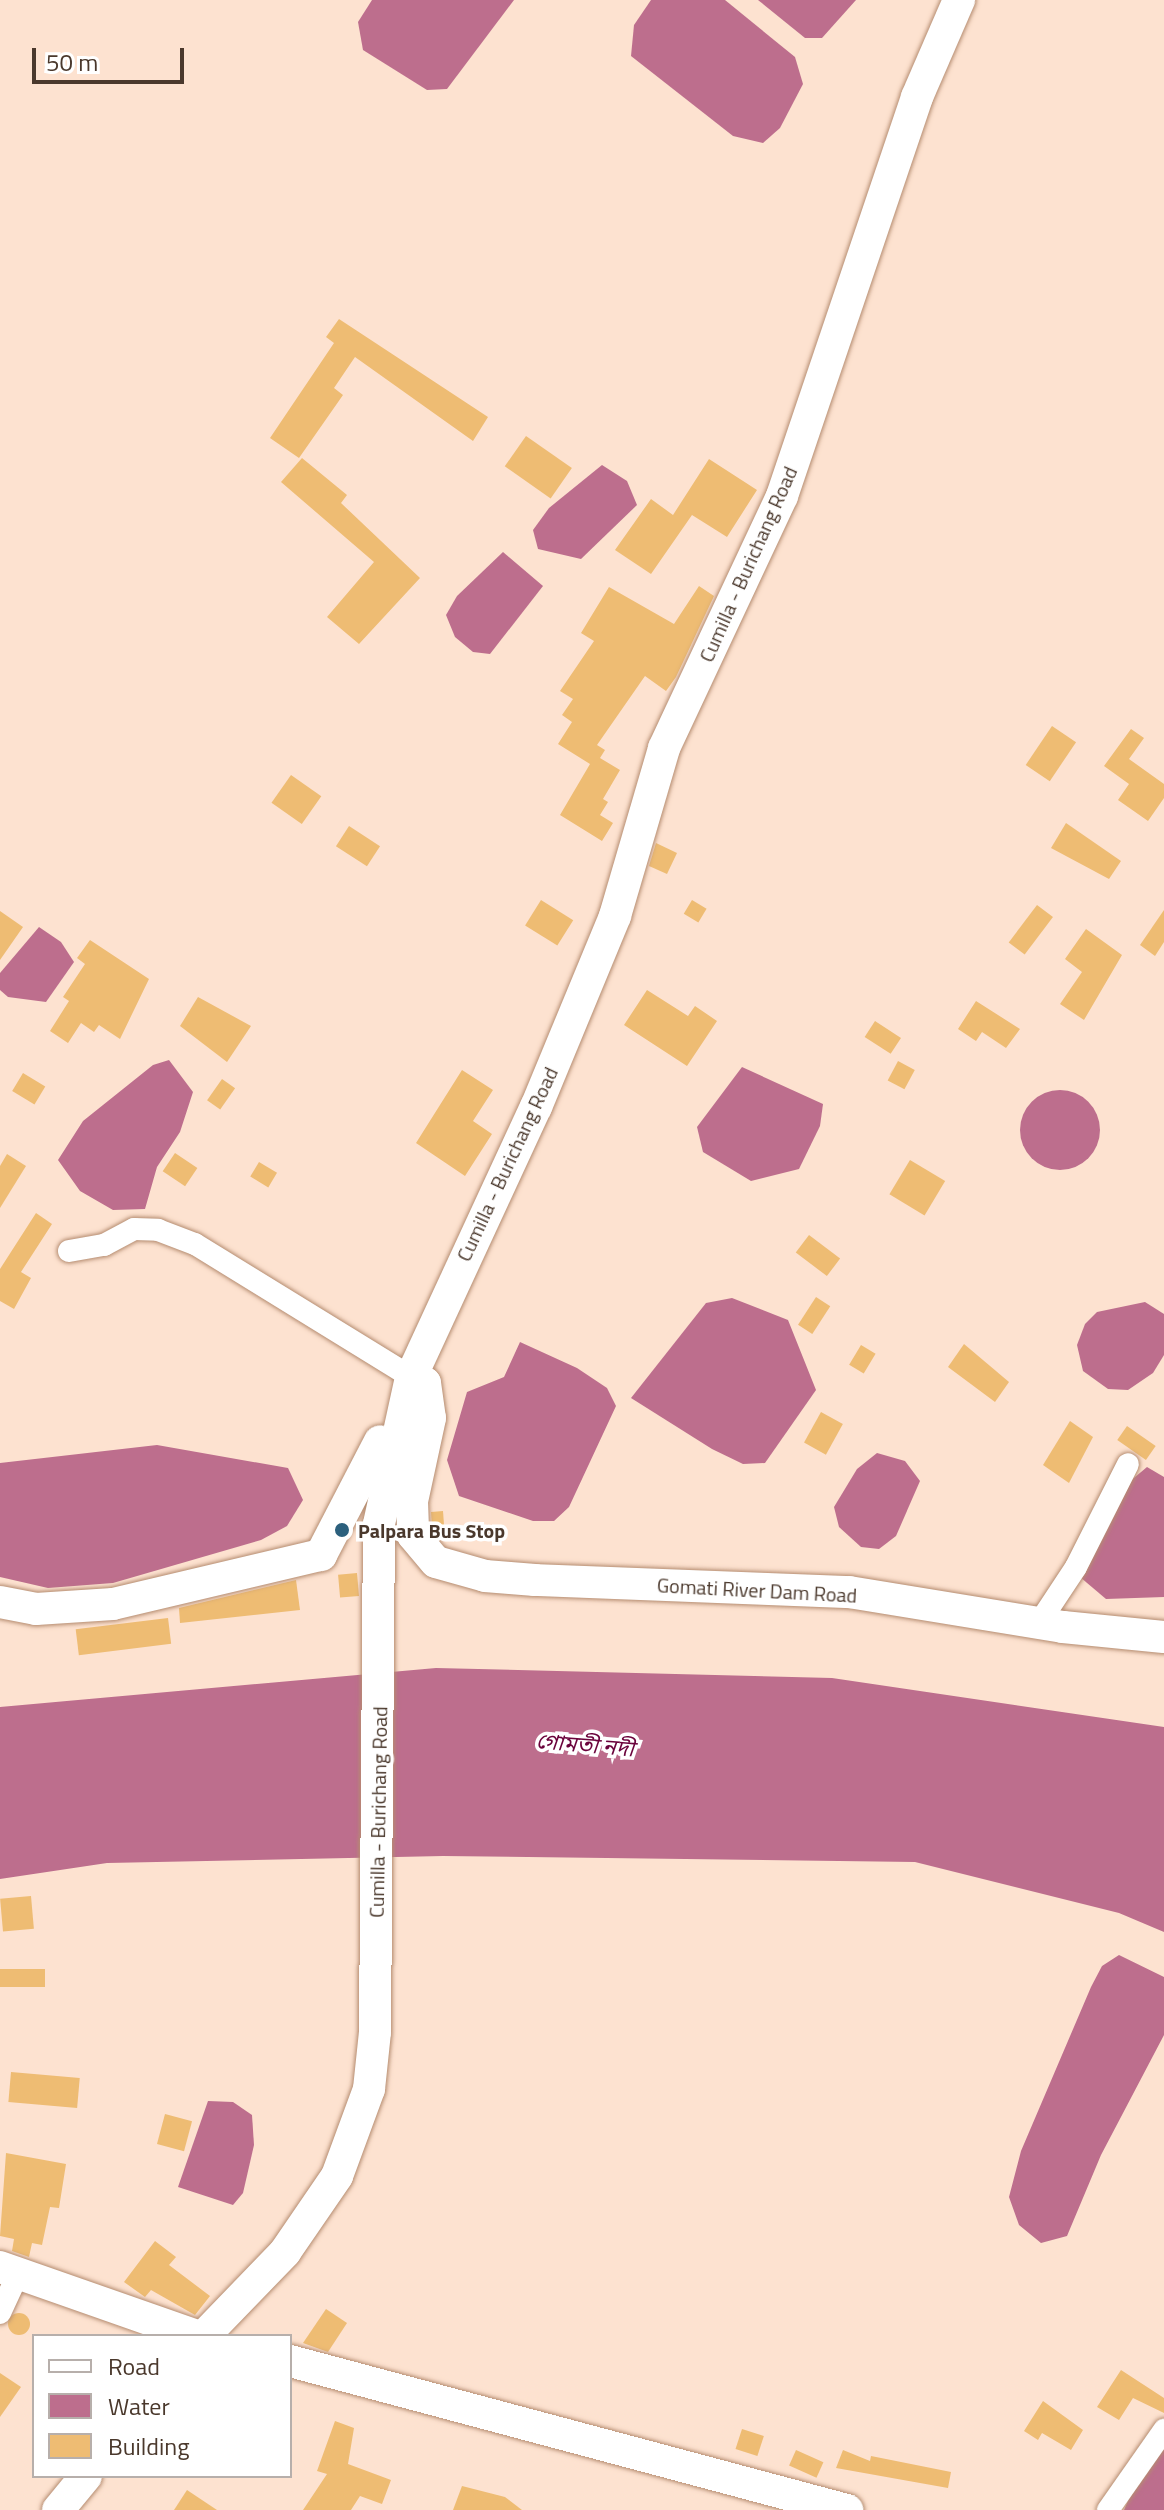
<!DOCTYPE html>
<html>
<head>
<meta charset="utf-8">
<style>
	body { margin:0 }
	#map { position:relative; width:1164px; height:2510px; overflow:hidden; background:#fde2d0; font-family:"Titillium Web","Noto Sans Bengali",sans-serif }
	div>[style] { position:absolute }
	.water>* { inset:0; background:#bd6e8d }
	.round { border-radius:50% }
	.building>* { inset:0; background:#eebc73; transform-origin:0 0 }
	.roads { filter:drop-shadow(0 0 2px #b58c70) drop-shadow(0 0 2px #b58c70) }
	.street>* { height:22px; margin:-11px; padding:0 11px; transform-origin:11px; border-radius:11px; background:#fff }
	.secondary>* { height:32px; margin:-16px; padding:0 16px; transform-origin:16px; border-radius:16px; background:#fff }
	.dots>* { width:22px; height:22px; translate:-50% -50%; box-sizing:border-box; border:4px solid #fff; border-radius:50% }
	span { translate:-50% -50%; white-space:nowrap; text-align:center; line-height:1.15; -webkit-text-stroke:7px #fff; paint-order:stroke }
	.street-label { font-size:20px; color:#4a382c }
	.poi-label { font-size:20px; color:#4a382c; font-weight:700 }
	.left { translate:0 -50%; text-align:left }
	.water-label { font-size:22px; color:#6a033c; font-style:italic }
	.legend { position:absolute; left:32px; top:2334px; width:260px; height:144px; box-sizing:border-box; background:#fff; border:2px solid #b7afab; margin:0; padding:10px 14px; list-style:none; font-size:24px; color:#4a382c }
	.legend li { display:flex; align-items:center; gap:16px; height:40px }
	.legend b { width:40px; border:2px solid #b7afab }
	.scale { position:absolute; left:32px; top:48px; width:152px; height:36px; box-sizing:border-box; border:4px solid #4a382c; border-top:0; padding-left:10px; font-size:24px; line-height:28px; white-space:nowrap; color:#4a382c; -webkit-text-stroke:6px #fff; paint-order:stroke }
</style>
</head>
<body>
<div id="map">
	<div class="water">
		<i style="clip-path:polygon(372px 0,514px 0,447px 89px,427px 90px,363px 50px,358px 22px)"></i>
		<i style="clip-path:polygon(651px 0,725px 0,795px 57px,803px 84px,780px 128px,763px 143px,733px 136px,631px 56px,634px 25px)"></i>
		<i style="clip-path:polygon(758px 0,856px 0,822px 38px,805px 38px)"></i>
		<i style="clip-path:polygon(602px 465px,627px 481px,637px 505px,581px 559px,538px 549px,533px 530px,549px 508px)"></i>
		<i style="clip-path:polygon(503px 552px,543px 586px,490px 654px,473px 652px,455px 637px,446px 615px,457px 596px)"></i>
		<i style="clip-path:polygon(39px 927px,61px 942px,74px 962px,46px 1002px,8px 997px,0 990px,0 973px)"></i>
		<i style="clip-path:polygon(169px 1060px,193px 1092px,180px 1132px,157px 1167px,145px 1209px,113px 1210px,80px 1191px,58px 1160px,83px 1121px,153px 1065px)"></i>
		<i style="clip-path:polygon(742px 1067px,823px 1104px,820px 1126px,799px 1169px,751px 1181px,703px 1152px,697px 1127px)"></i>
		<i class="round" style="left:1020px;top:1090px;width:80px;height:80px"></i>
		<i style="clip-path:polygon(732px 1298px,788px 1320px,816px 1390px,765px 1463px,743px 1464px,712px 1449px,631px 1398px,706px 1303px)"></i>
		<i style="clip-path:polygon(1145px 1302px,1164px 1314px,1164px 1355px,1153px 1373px,1128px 1390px,1108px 1389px,1083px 1371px,1077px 1345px,1085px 1324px,1097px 1312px)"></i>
		<i style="clip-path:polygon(520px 1342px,577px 1368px,607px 1388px,616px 1406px,569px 1507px,554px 1521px,533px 1521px,459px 1496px,447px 1460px,467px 1392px,504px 1377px)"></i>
		<i style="clip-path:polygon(157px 1445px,288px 1468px,303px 1500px,287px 1526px,261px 1540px,113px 1583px,48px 1588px,0 1577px,0 1463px)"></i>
		<i style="clip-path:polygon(877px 1453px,905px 1461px,920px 1481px,896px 1536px,879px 1549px,861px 1547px,839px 1527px,834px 1507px,857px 1469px)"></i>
		<i style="clip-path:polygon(1147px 1467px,1164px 1477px,1164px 1597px,1106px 1599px,1080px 1577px,1110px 1498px)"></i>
		<i style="clip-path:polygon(436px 1668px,832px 1678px,1164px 1727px,1164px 1932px,1119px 1913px,915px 1862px,443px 1856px,107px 1863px,0 1879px,0 1707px)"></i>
		<i style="clip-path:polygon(1119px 1955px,1164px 1977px,1164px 2035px,1101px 2155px,1067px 2236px,1041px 2243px,1019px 2225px,1009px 2197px,1021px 2151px,1091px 1987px,1102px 1966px)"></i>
		<i style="clip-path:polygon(208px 2101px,233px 2102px,252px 2115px,254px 2145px,243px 2193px,233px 2205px,178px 2187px)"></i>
		<i style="clip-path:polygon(1164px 2446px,1164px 2510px,1124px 2510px,1131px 2494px)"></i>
	</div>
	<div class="building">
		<i style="clip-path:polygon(339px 319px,488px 417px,473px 441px,355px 357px,334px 388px,343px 395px,299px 458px,270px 438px,334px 343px,326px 337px)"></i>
		<i style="left:526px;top:436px;width:56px;height:37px;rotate:35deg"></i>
		<i style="clip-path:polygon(302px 458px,347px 495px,341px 503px,420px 578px,359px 644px,327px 617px,374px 562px,281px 482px)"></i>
		<i style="clip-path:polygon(709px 459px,757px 490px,727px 537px,692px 515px,651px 574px,615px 550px,651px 499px,673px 515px)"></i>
		<i style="clip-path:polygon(699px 586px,714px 596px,676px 677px,666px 691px,645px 676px,597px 745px,605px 750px,600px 758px,620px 770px,603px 799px,608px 802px,600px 815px,613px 823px,602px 841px,560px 815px,590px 764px,558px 744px,572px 722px,562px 715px,573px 699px,560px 691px,594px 641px,581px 633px,609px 587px,674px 624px)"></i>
		<i style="left:1052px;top:726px;width:29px;height:47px;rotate:34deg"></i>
		<i style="clip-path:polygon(1131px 729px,1144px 738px,1129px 759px,1164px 784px,1164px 798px,1148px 821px,1118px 800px,1129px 784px,1104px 766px)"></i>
		<i style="left:291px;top:775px;width:37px;height:34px;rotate:35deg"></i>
		<i style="clip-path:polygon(1066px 823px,1121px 861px,1109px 879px,1051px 848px)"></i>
		<i style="left:349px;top:826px;width:37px;height:24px;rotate:33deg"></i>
		<i style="clip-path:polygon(656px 843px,677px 853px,667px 874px,649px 866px)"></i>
		<i style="left:541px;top:900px;width:38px;height:30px;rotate:32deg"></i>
		<i style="left:692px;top:900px;width:17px;height:16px;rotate:31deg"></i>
		<i style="left:1037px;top:905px;width:20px;height:47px;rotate:37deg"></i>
		<i style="clip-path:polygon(1164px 910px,1164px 942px,1155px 956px,1140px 945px)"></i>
		<i style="clip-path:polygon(0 911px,23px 927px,0 960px)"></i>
		<i style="clip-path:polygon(1086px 929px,1122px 955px,1084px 1020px,1060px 1004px,1082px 972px,1065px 959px)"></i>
		<i style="clip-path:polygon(90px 940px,149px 979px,120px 1039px,99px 1025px,94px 1032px,81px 1023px,68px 1043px,50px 1031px,69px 1001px,63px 997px,85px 964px,77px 958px)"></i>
		<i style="clip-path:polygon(647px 990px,688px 1016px,695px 1006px,717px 1021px,687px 1066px,624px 1025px)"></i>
		<i style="clip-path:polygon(198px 997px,251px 1026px,227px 1062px,180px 1026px)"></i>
		<i style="clip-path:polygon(976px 1001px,1020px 1029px,1006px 1048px,982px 1032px,976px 1041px,958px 1029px)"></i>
		<i style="left:875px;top:1021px;width:31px;height:19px;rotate:33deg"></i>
		<i style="left:898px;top:1061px;width:19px;height:22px;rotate:28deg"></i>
		<i style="clip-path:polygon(462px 1070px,493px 1090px,473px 1121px,492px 1134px,465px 1176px,416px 1143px)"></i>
		<i style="left:23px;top:1073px;width:26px;height:21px;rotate:31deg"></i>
		<i style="left:222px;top:1079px;width:16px;height:26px;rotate:35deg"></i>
		<i style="left:175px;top:1153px;width:27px;height:22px;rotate:34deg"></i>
		<i style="clip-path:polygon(7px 1154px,26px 1166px,0 1208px,0 1166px)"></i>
		<i style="left:910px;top:1160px;width:41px;height:40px;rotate:31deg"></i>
		<i style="left:259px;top:1162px;width:21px;height:17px;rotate:31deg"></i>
		<i style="clip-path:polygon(36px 1213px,52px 1224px,21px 1272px,31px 1278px,14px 1309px,0 1301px,0 1269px)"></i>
		<i style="left:809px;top:1235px;width:39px;height:22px;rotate:37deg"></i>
		<i style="left:816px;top:1297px;width:17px;height:33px;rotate:33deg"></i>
		<i style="clip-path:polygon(964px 1344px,1009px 1382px,995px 1402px,948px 1367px)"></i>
		<i style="left:861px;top:1345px;width:17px;height:23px;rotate:31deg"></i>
		<i style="left:821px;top:1412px;width:25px;height:35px;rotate:29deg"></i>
		<i style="clip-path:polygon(1070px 1421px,1093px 1437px,1069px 1483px,1043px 1465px)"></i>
		<i style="left:1127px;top:1426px;width:35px;height:17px;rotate:35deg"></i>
		<i style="clip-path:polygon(443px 1511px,445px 1538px,441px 1538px,432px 1528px,431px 1512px)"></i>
		<i style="left:357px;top:1573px;width:23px;height:19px;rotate:85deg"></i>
		<i style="clip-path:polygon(296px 1580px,300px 1610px,180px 1623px,179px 1608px)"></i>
		<i style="left:168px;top:1618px;width:26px;height:93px;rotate:83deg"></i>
		<i style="left:31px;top:1896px;width:33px;height:31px;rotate:85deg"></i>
		<i style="left:45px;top:1969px;width:18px;height:45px;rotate:90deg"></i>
		<i style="left:11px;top:2072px;width:69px;height:30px;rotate:5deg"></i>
		<i style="left:165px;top:2114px;width:28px;height:31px;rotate:15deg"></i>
		<i style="clip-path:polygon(6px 2153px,66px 2164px,59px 2208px,50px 2207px,42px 2245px,32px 2243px,29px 2257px,12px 2251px,14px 2239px,0 2236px)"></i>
		<i style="clip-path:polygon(155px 2241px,176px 2257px,169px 2265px,210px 2296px,195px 2315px,151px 2290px,145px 2297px,124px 2282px)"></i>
		<i style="clip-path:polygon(326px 2309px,347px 2323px,328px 2352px,303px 2343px)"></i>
		<i class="round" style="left:8px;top:2313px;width:22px;height:22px"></i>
		<i style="clip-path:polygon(1121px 2370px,1164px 2398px,1164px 2413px,1133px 2398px,1119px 2420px,1097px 2407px)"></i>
		<i style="clip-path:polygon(0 2373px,21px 2387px,0 2417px)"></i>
		<i style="clip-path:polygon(1043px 2401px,1083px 2430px,1071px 2450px,1042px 2433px,1038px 2440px,1024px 2431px)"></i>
		<i style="clip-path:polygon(335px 2421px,354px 2428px,348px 2464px,391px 2480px,382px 2504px,360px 2496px,351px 2510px,303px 2510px,327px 2474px,317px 2471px)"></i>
		<i style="left:742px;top:2429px;width:23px;height:21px;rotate:18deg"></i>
		<i style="left:796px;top:2450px;width:30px;height:17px;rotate:24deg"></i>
		<i style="clip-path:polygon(843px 2450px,870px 2461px,871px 2456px,951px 2472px,948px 2488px,836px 2468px)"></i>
		<i style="clip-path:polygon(462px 2486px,505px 2497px,522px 2510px,453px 2510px)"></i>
		<i style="clip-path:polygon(187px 2490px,217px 2510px,174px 2510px)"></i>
	</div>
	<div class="roads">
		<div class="street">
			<i style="left:69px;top:1251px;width:36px;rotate:-10deg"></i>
			<i style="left:104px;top:1245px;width:34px;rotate:-28deg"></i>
			<i style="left:134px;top:1229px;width:24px;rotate:2deg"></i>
			<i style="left:158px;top:1230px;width:40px;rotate:21deg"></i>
			<i style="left:195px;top:1244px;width:254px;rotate:31.6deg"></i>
			<i style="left:1039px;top:1623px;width:67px;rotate:-56.5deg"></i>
			<i style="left:1076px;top:1567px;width:115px;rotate:-63.2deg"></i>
			<i style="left:0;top:2313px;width:43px;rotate:-65.2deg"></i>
			<i style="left:1108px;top:2510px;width:98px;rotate:-55deg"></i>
		</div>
		<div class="secondary">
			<i style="left:411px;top:1377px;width:15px;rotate:23deg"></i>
			<i style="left:425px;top:1383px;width:35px;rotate:82deg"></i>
			<i style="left:430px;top:1418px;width:85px;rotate:102.2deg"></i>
			<i style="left:412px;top:1501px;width:34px;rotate:88deg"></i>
			<i style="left:413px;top:1535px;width:35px;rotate:50deg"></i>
			<i style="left:436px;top:1562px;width:51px;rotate:15.9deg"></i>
			<i style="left:485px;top:1576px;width:50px;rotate:4.6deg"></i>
			<i style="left:535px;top:1580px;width:314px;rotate:2.2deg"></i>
			<i style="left:849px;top:1592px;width:217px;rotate:9.3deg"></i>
			<i style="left:1063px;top:1627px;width:101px;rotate:5.7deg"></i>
			<i style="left:0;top:1602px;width:37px;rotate:11deg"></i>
			<i style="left:36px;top:1609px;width:77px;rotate:-3.7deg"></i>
			<i style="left:113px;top:1604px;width:214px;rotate:-13.3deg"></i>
			<i style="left:321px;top:1555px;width:128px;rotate:-62.6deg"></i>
			<i style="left:0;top:2267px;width:209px;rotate:19.3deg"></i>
			<i style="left:204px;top:2336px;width:117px;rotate:-46deg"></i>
			<i style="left:285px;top:2252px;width:92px;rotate:-55.6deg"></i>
			<i style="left:337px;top:2176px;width:93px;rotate:-69.8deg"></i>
			<i style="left:369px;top:2089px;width:57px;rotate:-84deg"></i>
			<i style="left:375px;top:2032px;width:508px;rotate:-89.55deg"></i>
			<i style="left:379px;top:1524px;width:150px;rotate:-77.7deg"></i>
			<i style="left:411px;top:1377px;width:298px;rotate:-65.2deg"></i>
			<i style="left:536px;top:1107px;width:207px;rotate:-67.5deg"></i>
			<i style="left:615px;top:916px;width:175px;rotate:-73.7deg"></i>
			<i style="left:664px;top:748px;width:278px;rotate:-64.9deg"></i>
			<i style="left:782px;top:496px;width:421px;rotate:-71.3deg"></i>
			<i style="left:917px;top:97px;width:106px;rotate:-66.6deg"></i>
			<i style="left:290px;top:2361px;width:577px;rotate:14.98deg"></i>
			<i style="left:58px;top:2510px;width:44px;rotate:-50.5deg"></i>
		</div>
	</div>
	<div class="dots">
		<i style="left:342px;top:1530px;background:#2c607d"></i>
	</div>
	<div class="street-label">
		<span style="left:748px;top:564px;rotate:-66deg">Cumilla - Burichang Road</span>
		<span style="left:507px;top:1164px;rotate:-65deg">Cumilla - Burichang Road</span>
		<span style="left:757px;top:1590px;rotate:3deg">Gomati River Dam Road</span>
		<span style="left:378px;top:1812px;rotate:-89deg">Cumilla - Burichang Road</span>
	</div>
	<div class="poi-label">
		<span class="left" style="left:358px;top:1530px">Palpara Bus Stop</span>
	</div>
	<div class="water-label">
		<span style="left:585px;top:1745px;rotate:5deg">গোমতী নদী</span>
	</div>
	<ul class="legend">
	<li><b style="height:10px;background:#fff"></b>Road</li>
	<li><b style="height:22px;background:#bd6e8d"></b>Water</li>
	<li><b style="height:22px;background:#eebc73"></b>Building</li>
	</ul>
	<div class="scale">50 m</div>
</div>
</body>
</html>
